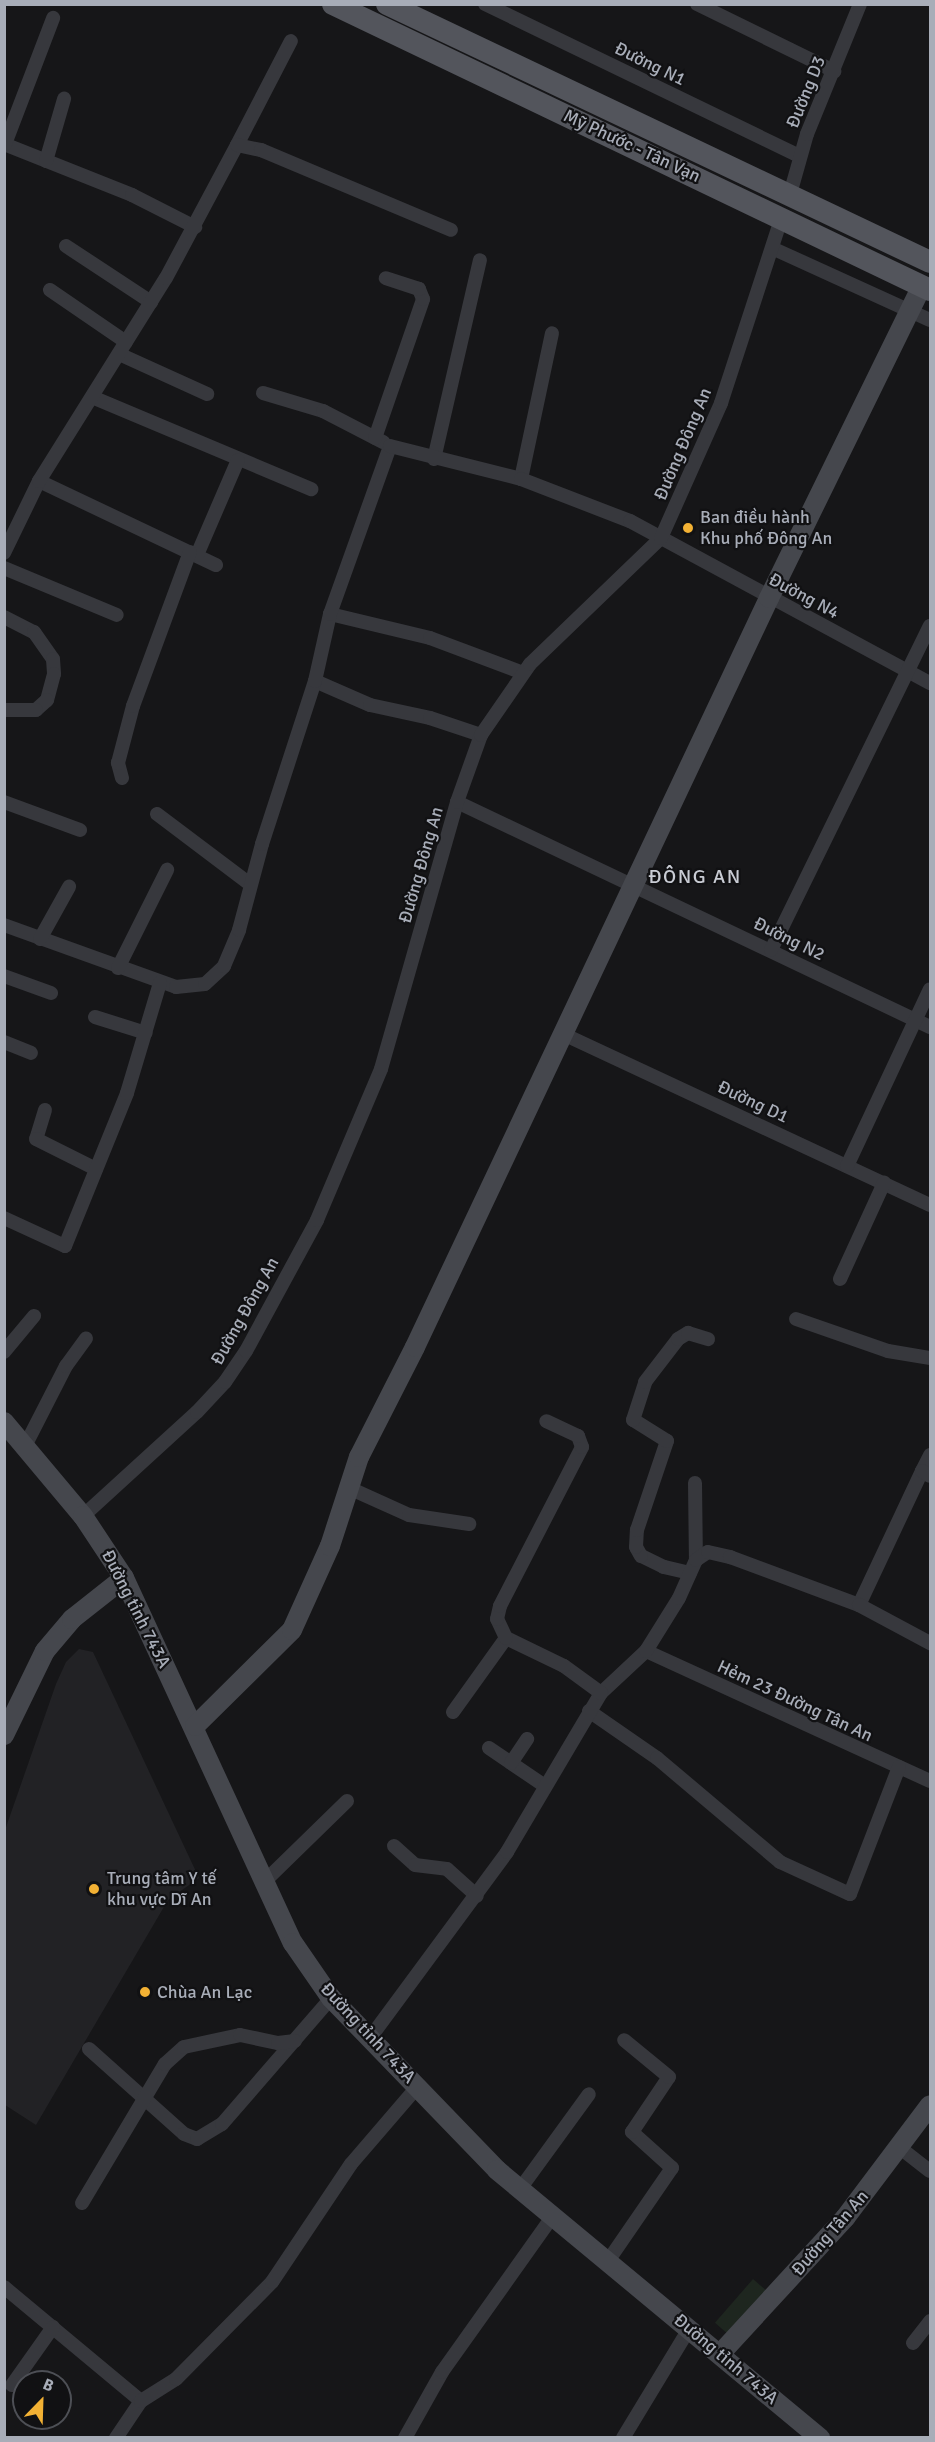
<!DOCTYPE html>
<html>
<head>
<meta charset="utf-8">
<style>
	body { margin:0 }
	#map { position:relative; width:935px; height:2442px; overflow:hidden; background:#161618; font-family:Signika,sans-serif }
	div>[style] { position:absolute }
	.built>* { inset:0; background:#222225 }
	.green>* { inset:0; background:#1e261f; transform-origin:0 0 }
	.street>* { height:14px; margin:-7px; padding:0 7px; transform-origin:7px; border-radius:7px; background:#37383d }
	.secondary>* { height:20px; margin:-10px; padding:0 10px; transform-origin:10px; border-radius:10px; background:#45474d }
	.primary>* { height:22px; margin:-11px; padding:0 11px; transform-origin:11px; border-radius:11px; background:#53555c }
	.dots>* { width:16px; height:16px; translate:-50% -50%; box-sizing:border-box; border:3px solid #111113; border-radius:50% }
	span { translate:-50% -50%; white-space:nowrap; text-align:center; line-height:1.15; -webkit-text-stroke:4.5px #111113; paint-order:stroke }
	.street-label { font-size:18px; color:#a8adb8 }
	.poi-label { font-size:18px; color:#a8adb8 }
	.left { translate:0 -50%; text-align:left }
	.neighbourhood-label { font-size:20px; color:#c9ccd4; letter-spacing:1.5px }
	.frame { position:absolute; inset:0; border:6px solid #a8adb8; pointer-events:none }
	.north { position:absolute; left:12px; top:2370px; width:60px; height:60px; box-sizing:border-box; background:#111113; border:2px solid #4d4f55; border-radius:50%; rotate:23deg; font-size:16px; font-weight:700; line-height:24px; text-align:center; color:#a8adb8 }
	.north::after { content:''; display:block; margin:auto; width:21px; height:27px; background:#f2b134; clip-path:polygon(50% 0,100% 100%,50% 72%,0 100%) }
</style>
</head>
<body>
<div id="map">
	<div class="built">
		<i style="clip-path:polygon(79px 1649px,93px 1652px,199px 1878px,168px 1900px,36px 2125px,5px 2105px,5px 1830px,56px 1684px,66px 1662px)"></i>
	</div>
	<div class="green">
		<i style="left:753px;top:2279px;width:20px;height:58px;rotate:41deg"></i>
	</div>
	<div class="street">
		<i style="left:485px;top:4px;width:350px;rotate:25.8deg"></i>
		<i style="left:697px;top:4px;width:153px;rotate:26.1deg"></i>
		<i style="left:4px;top:144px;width:138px;rotate:21.7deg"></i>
		<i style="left:132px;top:195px;width:71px;rotate:26.9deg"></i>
		<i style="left:5px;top:144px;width:135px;rotate:-69.1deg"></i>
		<i style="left:237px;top:145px;width:117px;rotate:-62.6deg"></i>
		<i style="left:46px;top:161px;width:65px;rotate:-73.8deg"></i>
		<i style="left:790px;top:194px;width:62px;rotate:-74.2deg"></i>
		<i style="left:807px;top:134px;width:140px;rotate:-67.8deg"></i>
		<i style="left:66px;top:246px;width:102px;rotate:33.4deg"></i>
		<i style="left:774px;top:249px;width:171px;rotate:24.5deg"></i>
		<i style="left:50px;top:290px;width:92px;rotate:34.4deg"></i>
		<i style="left:119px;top:354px;width:97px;rotate:24.4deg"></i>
		<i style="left:263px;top:393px;width:63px;rotate:16.7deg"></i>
		<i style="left:323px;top:411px;width:68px;rotate:27.3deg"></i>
		<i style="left:92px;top:397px;width:238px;rotate:22.8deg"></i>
		<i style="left:375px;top:438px;width:147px;rotate:-70.9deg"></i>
		<i style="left:423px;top:299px;width:11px;rotate:-112deg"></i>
		<i style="left:419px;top:289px;width:35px;rotate:-162deg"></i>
		<i style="left:434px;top:459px;width:204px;rotate:-77deg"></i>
		<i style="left:521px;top:479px;width:149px;rotate:-78deg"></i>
		<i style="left:39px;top:481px;width:196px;rotate:25.4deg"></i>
		<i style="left:4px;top:553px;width:80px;rotate:-64.1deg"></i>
		<i style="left:39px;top:481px;width:239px;rotate:-58deg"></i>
		<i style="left:166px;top:278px;width:151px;rotate:-61.9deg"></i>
		<i style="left:237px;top:145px;width:25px;rotate:12deg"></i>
		<i style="left:261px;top:150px;width:206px;rotate:22.8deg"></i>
		<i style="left:197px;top:555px;width:103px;rotate:-66.7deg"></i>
		<i style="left:4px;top:568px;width:122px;rotate:22.6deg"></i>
		<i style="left:330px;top:614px;width:103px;rotate:13.5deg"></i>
		<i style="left:430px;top:638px;width:99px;rotate:20.6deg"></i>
		<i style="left:4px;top:617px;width:34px;rotate:27deg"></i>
		<i style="left:34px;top:632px;width:33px;rotate:55deg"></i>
		<i style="left:53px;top:659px;width:15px;rotate:86deg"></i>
		<i style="left:54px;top:674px;width:27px;rotate:105deg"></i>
		<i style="left:47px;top:700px;width:15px;rotate:138deg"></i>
		<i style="left:36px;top:710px;width:32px;rotate:180deg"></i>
		<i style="left:315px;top:681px;width:60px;rotate:23.6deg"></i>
		<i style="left:370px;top:705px;width:61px;rotate:12.2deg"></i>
		<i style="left:430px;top:718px;width:54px;rotate:18.4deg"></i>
		<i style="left:122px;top:778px;width:16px;rotate:-105deg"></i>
		<i style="left:118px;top:763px;width:59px;rotate:-75.3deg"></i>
		<i style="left:133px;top:706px;width:164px;rotate:-69.7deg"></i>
		<i style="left:4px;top:802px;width:81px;rotate:20.2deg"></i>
		<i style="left:457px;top:802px;width:524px;rotate:25.44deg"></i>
		<i style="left:157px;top:814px;width:116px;rotate:37deg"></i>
		<i style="left:4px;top:925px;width:183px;rotate:19.8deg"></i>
		<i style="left:176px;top:987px;width:29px;rotate:-6deg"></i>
		<i style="left:205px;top:984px;width:26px;rotate:-43deg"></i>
		<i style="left:224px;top:966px;width:39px;rotate:-67deg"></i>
		<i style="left:239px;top:930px;width:89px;rotate:-75deg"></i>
		<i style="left:262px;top:844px;width:171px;rotate:-72deg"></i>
		<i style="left:315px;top:681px;width:69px;rotate:-77.4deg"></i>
		<i style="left:330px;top:614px;width:178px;rotate:-70.3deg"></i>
		<i style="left:390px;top:446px;width:135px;rotate:14.1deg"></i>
		<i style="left:521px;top:479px;width:117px;rotate:21.1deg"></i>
		<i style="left:630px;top:521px;width:341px;rotate:28.4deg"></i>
		<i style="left:40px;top:939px;width:60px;rotate:-60.9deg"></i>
		<i style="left:771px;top:950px;width:361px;rotate:-63.9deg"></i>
		<i style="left:118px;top:968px;width:110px;rotate:-63.4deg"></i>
		<i style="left:4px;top:976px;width:50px;rotate:19.9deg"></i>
		<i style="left:95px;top:1017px;width:53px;rotate:17.4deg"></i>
		<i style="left:561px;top:1033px;width:407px;rotate:25deg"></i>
		<i style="left:4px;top:1042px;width:29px;rotate:22deg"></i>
		<i style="left:45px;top:1110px;width:30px;rotate:107deg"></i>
		<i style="left:36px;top:1139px;width:67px;rotate:26.6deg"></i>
		<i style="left:847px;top:1166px;width:195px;rotate:-64.9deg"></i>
		<i style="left:4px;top:1218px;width:67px;rotate:24.7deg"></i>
		<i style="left:65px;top:1246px;width:165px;rotate:-67.9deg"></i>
		<i style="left:127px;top:1093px;width:115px;rotate:-73.3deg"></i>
		<i style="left:840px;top:1279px;width:106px;rotate:-65.4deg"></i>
		<i style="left:796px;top:1319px;width:97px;rotate:19.2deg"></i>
		<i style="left:888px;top:1351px;width:43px;rotate:9.5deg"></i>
		<i style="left:4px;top:1352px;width:47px;rotate:-50.2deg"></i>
		<i style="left:25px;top:1446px;width:90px;rotate:-62.9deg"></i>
		<i style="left:66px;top:1366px;width:34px;rotate:-54deg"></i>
		<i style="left:922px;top:1471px;width:18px;rotate:-63deg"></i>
		<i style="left:695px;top:1483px;width:77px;rotate:89.3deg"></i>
		<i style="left:349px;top:1488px;width:66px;rotate:24.2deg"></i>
		<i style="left:409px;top:1515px;width:61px;rotate:8.5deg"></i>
		<i style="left:83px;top:1516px;width:154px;rotate:-42.4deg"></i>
		<i style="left:197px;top:1412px;width:41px;rotate:-47deg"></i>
		<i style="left:225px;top:1382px;width:37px;rotate:-56deg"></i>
		<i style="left:246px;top:1351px;width:149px;rotate:-61.5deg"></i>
		<i style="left:317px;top:1220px;width:164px;rotate:-67deg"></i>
		<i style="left:381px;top:1069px;width:278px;rotate:-74.1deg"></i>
		<i style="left:457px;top:802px;width:71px;rotate:-70.3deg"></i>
		<i style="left:481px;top:735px;width:86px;rotate:-55.4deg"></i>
		<i style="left:530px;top:664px;width:182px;rotate:-43.9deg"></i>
		<i style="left:661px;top:538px;width:148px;rotate:-66deg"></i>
		<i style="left:721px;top:403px;width:197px;rotate:-71.9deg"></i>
		<i style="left:690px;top:1573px;width:27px;rotate:-167deg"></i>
		<i style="left:664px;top:1567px;width:25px;rotate:-154deg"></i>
		<i style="left:641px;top:1556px;width:10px;rotate:-119deg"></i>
		<i style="left:636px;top:1547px;width:17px;rotate:-87deg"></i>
		<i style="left:637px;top:1530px;width:94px;rotate:-71.4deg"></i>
		<i style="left:667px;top:1441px;width:40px;rotate:-148deg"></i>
		<i style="left:633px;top:1420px;width:40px;rotate:-72deg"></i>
		<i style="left:645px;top:1382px;width:54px;rotate:-52.5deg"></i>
		<i style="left:678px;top:1339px;width:12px;rotate:-31deg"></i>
		<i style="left:688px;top:1333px;width:21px;rotate:17deg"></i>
		<i style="left:859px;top:1605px;width:148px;rotate:-64.8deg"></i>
		<i style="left:922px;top:1471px;width:9px;rotate:32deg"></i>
		<i style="left:646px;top:1651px;width:312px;rotate:24.6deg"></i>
		<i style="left:601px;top:1693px;width:62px;rotate:-43deg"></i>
		<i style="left:646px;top:1651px;width:62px;rotate:-58.1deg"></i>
		<i style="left:679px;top:1598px;width:42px;rotate:-65.9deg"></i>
		<i style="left:696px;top:1560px;width:14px;rotate:-34deg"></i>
		<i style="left:708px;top:1552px;width:23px;rotate:13deg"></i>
		<i style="left:730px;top:1557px;width:138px;rotate:20.4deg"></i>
		<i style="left:859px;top:1605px;width:81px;rotate:28.2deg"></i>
		<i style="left:589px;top:1711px;width:83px;rotate:34.7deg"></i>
		<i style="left:657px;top:1758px;width:161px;rotate:40.2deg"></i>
		<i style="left:780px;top:1862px;width:77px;rotate:24.6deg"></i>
		<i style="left:850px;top:1894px;width:136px;rotate:-68.9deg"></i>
		<i style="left:453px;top:1712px;width:91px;rotate:-54.4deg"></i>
		<i style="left:489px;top:1748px;width:68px;rotate:34.2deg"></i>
		<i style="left:511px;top:1763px;width:29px;rotate:-56deg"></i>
		<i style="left:394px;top:1846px;width:28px;rotate:42deg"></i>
		<i style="left:415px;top:1865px;width:32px;rotate:7deg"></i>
		<i style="left:447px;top:1869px;width:40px;rotate:42deg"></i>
		<i style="left:264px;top:1882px;width:116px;rotate:-44.3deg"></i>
		<i style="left:370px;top:2038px;width:231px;rotate:-53.6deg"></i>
		<i style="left:507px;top:1852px;width:185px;rotate:-59.4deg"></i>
		<i style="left:601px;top:1693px;width:46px;rotate:-143.9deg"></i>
		<i style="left:564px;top:1666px;width:64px;rotate:-154.2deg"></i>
		<i style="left:506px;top:1638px;width:21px;rotate:-115deg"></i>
		<i style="left:497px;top:1619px;width:13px;rotate:-77deg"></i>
		<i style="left:500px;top:1606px;width:179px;rotate:-62.7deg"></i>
		<i style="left:582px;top:1447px;width:12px;rotate:-110deg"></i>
		<i style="left:578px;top:1436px;width:35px;rotate:-155deg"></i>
		<i style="left:89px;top:2049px;width:127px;rotate:41.8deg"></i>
		<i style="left:184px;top:2134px;width:14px;rotate:21deg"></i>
		<i style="left:197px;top:2139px;width:29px;rotate:-31deg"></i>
		<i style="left:222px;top:2124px;width:167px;rotate:-49.1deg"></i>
		<i style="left:899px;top:2147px;width:39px;rotate:38deg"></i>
		<i style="left:520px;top:2189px;width:117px;rotate:-54deg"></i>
		<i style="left:82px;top:2203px;width:162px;rotate:-59.2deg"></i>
		<i style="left:165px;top:2064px;width:25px;rotate:-42deg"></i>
		<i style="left:184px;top:2047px;width:57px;rotate:-12.1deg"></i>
		<i style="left:240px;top:2035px;width:39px;rotate:12deg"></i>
		<i style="left:278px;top:2043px;width:17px;rotate:-7deg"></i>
		<i style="left:608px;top:2261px;width:113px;rotate:-55.5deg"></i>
		<i style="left:672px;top:2168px;width:54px;rotate:-138deg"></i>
		<i style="left:632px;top:2132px;width:66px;rotate:-56.1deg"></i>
		<i style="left:669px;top:2077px;width:58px;rotate:-140.6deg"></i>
		<i style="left:4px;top:2287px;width:178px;rotate:39.8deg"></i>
		<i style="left:913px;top:2343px;width:28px;rotate:-52deg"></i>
		<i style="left:12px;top:2385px;width:71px;rotate:-54.7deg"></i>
		<i style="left:116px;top:2438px;width:45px;rotate:-56deg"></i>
		<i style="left:141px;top:2401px;width:41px;rotate:-32.2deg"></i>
		<i style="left:176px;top:2379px;width:136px;rotate:-45.3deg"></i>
		<i style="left:272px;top:2282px;width:142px;rotate:-56.2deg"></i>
		<i style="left:351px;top:2164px;width:103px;rotate:-49.3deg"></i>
		<i style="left:405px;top:2438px;width:76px;rotate:-60.7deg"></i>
		<i style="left:442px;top:2372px;width:191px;rotate:-54.6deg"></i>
		<i style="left:623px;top:2438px;width:127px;rotate:-58.8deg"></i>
	</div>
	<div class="secondary">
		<i style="left:4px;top:1422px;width:123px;rotate:50deg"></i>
		<i style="left:83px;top:1516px;width:74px;rotate:56.5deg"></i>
		<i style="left:124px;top:1578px;width:402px;rotate:65.2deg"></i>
		<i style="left:293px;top:1943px;width:67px;rotate:55.4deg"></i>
		<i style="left:331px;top:1998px;width:239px;rotate:46deg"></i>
		<i style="left:497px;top:2170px;width:420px;rotate:39.7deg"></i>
		<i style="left:195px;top:1726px;width:136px;rotate:-44.7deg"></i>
		<i style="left:292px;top:1630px;width:92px;rotate:-65.7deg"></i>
		<i style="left:330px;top:1546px;width:94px;rotate:-72deg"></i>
		<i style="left:359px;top:1457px;width:123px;rotate:-63deg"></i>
		<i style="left:415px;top:1347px;width:828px;rotate:-64.7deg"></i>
		<i style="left:769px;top:598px;width:347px;rotate:-63.9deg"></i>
		<i style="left:4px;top:1735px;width:93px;rotate:-64deg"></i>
		<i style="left:45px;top:1651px;width:42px;rotate:-49.8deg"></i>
		<i style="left:72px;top:1619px;width:66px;rotate:-38.3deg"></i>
		<i style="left:720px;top:2354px;width:185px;rotate:-47.4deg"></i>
		<i style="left:845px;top:2218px;width:141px;rotate:-53deg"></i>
	</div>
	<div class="primary">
		<i style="left:333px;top:4px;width:662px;rotate:25.6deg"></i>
		<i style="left:387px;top:4px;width:601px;rotate:25.41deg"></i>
	</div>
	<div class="dots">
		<i style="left:688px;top:528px;background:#f2b134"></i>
		<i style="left:94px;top:1889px;background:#f2b134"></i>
		<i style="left:145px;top:1992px;background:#f2b134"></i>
	</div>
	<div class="street-label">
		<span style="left:650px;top:64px;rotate:26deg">Đường N1</span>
		<span style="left:806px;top:92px;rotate:-68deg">Đường D3</span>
		<span style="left:632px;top:146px;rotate:25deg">Mỹ Phước - Tân Vạn</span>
		<span style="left:683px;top:444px;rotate:-67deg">Đường Đông An</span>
		<span style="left:804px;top:596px;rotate:28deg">Đường N4</span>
		<span style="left:421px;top:865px;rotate:-74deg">Đường Đông An</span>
		<span style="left:789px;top:939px;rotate:26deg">Đường N2</span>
		<span style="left:753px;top:1102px;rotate:25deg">Đường D1</span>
		<span style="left:245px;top:1311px;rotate:-61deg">Đường Đông An</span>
		<span style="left:136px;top:1609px;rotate:63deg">Đường tỉnh 743A</span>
		<span style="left:795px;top:1701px;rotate:25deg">Hẻm 23 Đường Tân An</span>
		<span style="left:368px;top:2033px;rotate:47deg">Đường tỉnh 743A</span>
		<span style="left:830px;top:2233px;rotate:-49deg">Đường Tân An</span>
		<span style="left:726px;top:2359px;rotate:40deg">Đường tỉnh 743A</span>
	</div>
	<div class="poi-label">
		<span class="left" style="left:700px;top:528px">Ban điều hành<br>Khu phố Đông An</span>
		<span class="left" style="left:107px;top:1889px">Trung tâm Y tế<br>khu vực Dĩ An</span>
		<span class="left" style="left:157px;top:1992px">Chùa An Lạc</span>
	</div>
	<div class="neighbourhood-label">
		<span style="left:695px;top:876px">ĐÔNG AN</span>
	</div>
	<div class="frame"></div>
	<div class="north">B</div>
</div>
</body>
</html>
